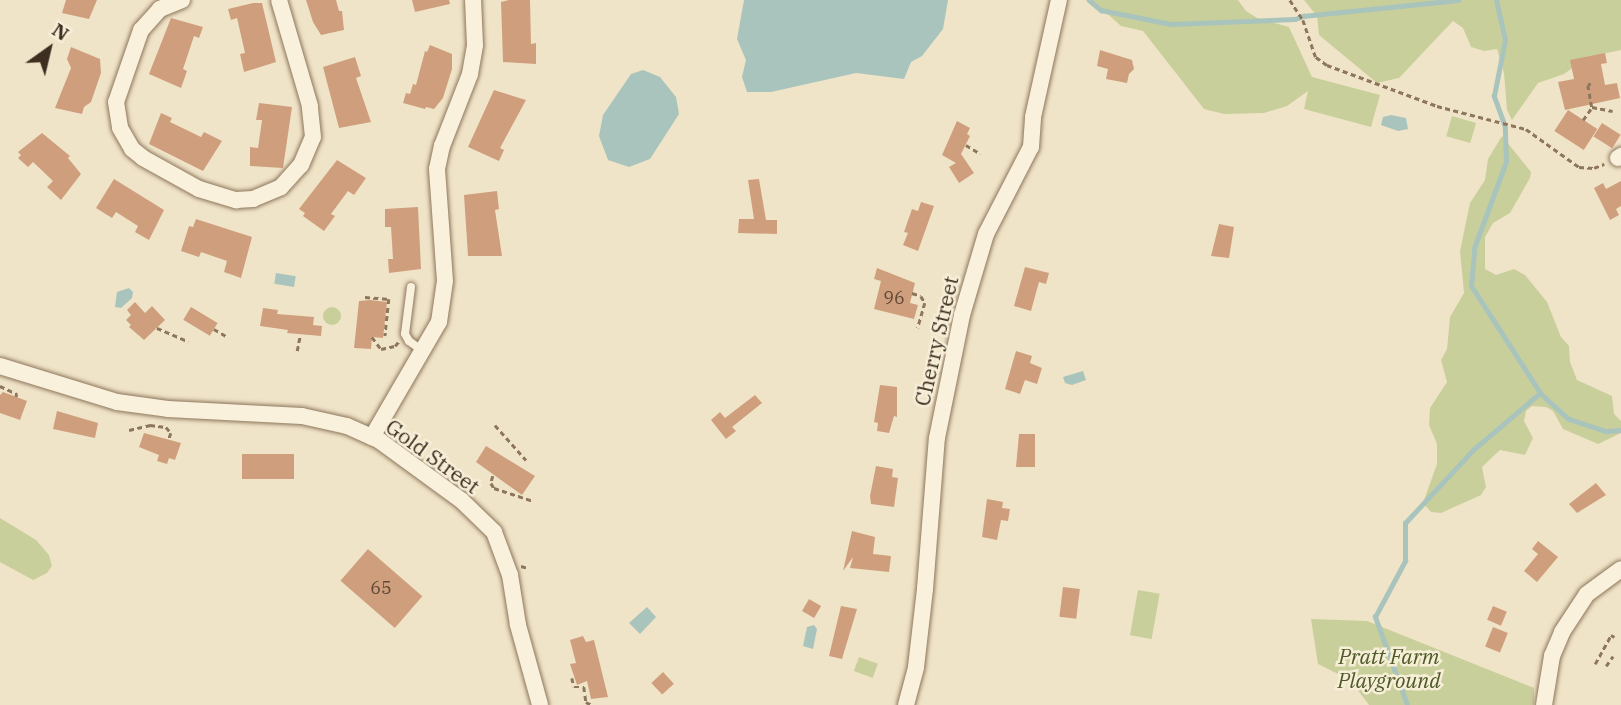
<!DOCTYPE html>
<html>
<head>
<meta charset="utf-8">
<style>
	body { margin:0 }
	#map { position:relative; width:1621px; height:705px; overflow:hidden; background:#f0e4c8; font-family:"IBM Plex Serif",serif }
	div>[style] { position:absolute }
	.green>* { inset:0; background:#c9cf9b; transform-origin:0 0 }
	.round { border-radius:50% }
	.water>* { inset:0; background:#a9c4bc; transform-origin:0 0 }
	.stream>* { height:4.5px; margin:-2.25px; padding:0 2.25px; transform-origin:2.25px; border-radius:2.25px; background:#a9c4bc }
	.building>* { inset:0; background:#cf9f7d; transform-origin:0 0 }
	.path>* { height:2.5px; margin-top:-1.25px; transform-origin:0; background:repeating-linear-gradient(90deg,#8d765c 0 5px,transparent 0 8.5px) }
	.roads { filter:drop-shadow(0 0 2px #8d765c) drop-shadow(0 0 2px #8d765c) }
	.lane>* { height:8px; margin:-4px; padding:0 4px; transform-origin:4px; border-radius:4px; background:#faf1dc }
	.street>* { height:16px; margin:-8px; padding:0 8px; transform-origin:8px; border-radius:8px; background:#faf1dc }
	span { translate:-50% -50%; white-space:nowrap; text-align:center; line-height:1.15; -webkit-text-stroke:5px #f7eed8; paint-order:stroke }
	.number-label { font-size:18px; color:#624a37 }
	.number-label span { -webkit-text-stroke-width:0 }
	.street-label { font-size:21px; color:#3d2e20 }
	.park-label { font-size:21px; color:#4d5a26; font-style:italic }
	.north { position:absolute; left:14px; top:14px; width:70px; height:70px; -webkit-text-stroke:5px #f7eed8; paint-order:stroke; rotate:34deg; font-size:19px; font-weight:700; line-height:28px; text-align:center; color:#3d2e20 }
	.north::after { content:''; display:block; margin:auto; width:24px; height:32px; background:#3d2e20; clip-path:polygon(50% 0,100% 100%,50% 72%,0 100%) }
</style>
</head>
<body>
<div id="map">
	<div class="green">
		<i style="clip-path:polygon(1092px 0,1238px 0,1246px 11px,1257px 18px,1289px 27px,1312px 77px,1380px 95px,1371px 127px,1304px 109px,1308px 91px,1287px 106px,1264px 113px,1224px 114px,1204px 109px,1143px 31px,1121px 26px)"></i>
		<i style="clip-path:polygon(1304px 0,1621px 0,1621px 50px,1588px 57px,1564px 74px,1538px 83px,1512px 120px,1507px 110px,1504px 73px,1497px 49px,1484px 51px,1471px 47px,1463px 28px,1453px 21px,1399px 78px,1377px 83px,1319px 35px,1317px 16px)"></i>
		<i style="left:1452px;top:116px;width:25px;height:21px;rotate:16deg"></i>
		<i style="clip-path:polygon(1502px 136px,1531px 172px,1530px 178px,1510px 213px,1493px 223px,1485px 237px,1485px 269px,1496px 275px,1514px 269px,1525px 275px,1547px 302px,1561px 337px,1569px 346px,1570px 362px,1577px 380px,1612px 396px,1614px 414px,1621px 421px,1621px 433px,1598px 444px,1563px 429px,1553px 411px,1546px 407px,1532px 406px,1526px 411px,1524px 421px,1533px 438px,1525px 455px,1500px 450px,1482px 467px,1486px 487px,1481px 495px,1441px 513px,1431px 512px,1423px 503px,1437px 464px,1437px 444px,1429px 425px,1430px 408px,1447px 382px,1441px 360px,1447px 349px,1450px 317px,1464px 293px,1460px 251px,1470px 203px,1485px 180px,1488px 159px)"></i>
		<i class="round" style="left:323px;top:307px;width:18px;height:18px"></i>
		<i style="clip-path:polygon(0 518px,36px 540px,49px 555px,52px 566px,47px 573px,33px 580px,0 562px)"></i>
		<i style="left:1138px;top:590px;width:22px;height:46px;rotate:10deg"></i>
		<i style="clip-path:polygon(1311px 619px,1367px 621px,1534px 688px,1534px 705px,1369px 705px,1350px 680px,1318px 664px)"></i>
		<i style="left:859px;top:657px;width:20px;height:15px;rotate:20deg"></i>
	</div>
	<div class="water">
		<i style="clip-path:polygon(744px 0,948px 0,943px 29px,922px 56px,911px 62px,904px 79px,856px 73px,771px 92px,747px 92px,742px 77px,746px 60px,737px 39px)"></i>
		<i style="clip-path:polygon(643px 70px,660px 77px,676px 97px,679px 114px,650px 159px,629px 167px,608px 160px,599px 136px,603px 115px,631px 74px)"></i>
		<i style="clip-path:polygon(1391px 115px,1406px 118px,1408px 129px,1398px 131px,1381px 125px,1383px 117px)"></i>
		<i style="left:276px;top:273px;width:20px;height:11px;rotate:9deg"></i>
		<i style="clip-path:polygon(129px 288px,133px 292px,132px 298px,121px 308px,115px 307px,117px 292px)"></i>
		<i style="clip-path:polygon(1083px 371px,1086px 380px,1072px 385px,1065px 383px,1063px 377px)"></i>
		<i style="clip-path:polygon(647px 607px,656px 617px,640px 634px,629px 623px)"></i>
		<i style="clip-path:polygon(814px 625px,817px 629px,813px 649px,803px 646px,807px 627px)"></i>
	</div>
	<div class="stream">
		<i style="left:1089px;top:0;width:16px;rotate:40deg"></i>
		<i style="left:1101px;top:10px;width:71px;rotate:11.3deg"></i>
		<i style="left:1171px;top:24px;width:124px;rotate:-2.3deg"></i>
		<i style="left:1295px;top:19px;width:9px;rotate:-21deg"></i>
		<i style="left:1303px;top:16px;width:156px;rotate:-5.9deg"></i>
		<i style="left:1540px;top:393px;width:39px;rotate:42deg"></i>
		<i style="left:1569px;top:419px;width:40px;rotate:18deg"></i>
		<i style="left:1607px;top:431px;width:14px;rotate:-4deg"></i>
		<i style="left:1407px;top:705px;width:94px;rotate:-110deg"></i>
		<i style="left:1375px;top:617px;width:64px;rotate:-61.8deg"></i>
		<i style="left:1405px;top:561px;width:38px;rotate:-90deg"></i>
		<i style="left:1405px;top:523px;width:100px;rotate:-47deg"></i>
		<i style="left:1473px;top:450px;width:88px;rotate:-40.4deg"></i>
		<i style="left:1540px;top:393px;width:127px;rotate:-122.8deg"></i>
		<i style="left:1471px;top:286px;width:38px;rotate:-85deg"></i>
		<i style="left:1474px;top:248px;width:92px;rotate:-69.6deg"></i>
		<i style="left:1506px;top:162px;width:35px;rotate:-92deg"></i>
		<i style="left:1505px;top:127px;width:33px;rotate:-110deg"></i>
		<i style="left:1494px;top:96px;width:57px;rotate:-78.9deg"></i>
		<i style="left:1505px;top:40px;width:41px;rotate:-102.7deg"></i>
	</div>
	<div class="building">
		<i style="clip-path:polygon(66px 0,97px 0,89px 19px,62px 13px)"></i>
		<i style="clip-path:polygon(306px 0,336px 0,339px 11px,342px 11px,344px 30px,321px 35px,313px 22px)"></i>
		<i style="clip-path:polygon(412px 0,449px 0,450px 4px,415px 12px)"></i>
		<i style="clip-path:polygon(509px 0,530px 0,531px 44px,536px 43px,536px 64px,503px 62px,501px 2px)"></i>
		<i style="clip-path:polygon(253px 3px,262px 3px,276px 62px,244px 72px,240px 54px,245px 53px,237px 18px,231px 20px,228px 9px)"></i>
		<i style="clip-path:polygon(171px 18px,203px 27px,199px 38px,194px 36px,183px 69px,187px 71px,181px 88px,149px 74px)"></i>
		<i style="clip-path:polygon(430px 45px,452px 54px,452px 69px,443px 98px,434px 109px,426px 107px,425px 109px,403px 103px,406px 93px,410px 94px,413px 84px,416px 85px,425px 51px,427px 52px)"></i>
		<i style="clip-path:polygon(71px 47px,100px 59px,101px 73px,91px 102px,84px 107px,82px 114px,55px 108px,71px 68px,67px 59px)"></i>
		<i style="clip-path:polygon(1100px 50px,1132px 60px,1134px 69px,1129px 74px,1127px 83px,1106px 79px,1108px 69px,1097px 66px)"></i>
		<i style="clip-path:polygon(1605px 53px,1607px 63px,1601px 64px,1605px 85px,1617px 83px,1620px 98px,1565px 110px,1558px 82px,1574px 79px,1570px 60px)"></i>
		<i style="clip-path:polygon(355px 57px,361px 76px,356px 78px,371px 122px,339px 128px,323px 67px)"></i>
		<i style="clip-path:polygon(494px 90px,526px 100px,500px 148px,504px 150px,499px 161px,468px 147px)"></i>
		<i style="clip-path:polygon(259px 103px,292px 107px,283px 168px,250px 166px,250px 147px,258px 148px,262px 120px,256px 120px)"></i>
		<i style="left:1568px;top:110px;width:35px;height:25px;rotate:33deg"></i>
		<i style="clip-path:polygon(161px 113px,172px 118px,170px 122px,201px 137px,204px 132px,222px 141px,203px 171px,149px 144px)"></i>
		<i style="clip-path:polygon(957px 121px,970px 128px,967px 134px,970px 136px,961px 154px,974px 173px,959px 183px,949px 167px,956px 163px,942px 155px)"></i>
		<i style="left:1602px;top:123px;width:22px;height:16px;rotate:32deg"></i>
		<i style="clip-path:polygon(42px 133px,70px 156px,68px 158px,81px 174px,61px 200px,47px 187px,53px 181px,33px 162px,28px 167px,18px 158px,21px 155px,18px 152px)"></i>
		<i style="clip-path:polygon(337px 160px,366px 178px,354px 195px,348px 191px,331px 214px,335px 216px,324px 231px,303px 216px,305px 213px,299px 209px)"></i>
		<i style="clip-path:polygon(114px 179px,164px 210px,149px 240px,135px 232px,138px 226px,116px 212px,112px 218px,96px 208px)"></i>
		<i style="clip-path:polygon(759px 179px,766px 220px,777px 220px,777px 234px,738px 233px,739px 219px,754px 219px,748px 180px)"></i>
		<i style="clip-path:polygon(1621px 181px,1621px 206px,1616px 209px,1619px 215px,1610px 220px,1594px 188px,1603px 183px,1606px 189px)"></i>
		<i style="clip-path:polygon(497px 191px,499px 209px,495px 210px,502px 256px,468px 256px,464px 195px)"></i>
		<i style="clip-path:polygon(921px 202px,934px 206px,918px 251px,903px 245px,908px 233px,904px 232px,912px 209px,918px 211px)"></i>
		<i style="clip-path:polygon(418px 207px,421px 269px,389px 273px,388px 259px,393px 259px,391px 227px,385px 227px,385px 209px)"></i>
		<i style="clip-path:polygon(196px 219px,252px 237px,241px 278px,224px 272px,227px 261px,201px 252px,199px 257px,181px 251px,189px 226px,193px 227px)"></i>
		<i style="clip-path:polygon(1219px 224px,1234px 227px,1229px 258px,1211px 256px)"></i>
		<i style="clip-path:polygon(1025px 267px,1049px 273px,1046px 284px,1039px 282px,1031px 311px,1014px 306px)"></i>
		<i style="clip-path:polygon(877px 268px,915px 283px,910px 303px,918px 305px,914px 319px,874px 309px,881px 281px,874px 279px)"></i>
		<i style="clip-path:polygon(370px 300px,387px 302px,383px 338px,372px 337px,371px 349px,354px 348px,359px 301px)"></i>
		<i style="clip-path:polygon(135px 302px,145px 313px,152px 306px,165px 320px,144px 340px,129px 327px,131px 325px,126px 320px,131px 315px,127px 310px)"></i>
		<i style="left:191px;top:307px;width:31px;height:15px;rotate:31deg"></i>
		<i style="clip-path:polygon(263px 308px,278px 310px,277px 314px,314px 317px,313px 325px,322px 326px,321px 336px,287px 333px,288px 330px,260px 326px)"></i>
		<i style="clip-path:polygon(1016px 351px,1032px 356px,1030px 363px,1042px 368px,1037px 384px,1025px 380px,1020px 394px,1005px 389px)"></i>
		<i style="clip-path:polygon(880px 385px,897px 387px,897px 417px,894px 416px,889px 433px,877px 431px,878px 423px,874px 422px)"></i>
		<i style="clip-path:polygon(3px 392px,27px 401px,20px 420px,0 413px,0 395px)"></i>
		<i style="clip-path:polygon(755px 395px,762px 403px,732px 427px,736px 431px,726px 439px,711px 420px,720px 412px,725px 418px)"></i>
		<i style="clip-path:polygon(57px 411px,98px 423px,95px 438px,53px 429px)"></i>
		<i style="clip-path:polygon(144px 433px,181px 443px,175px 460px,169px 458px,167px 464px,157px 461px,159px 455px,139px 447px)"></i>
		<i style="clip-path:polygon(1019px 434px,1035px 434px,1035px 467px,1016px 467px)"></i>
		<i style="clip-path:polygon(486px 446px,535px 476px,522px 495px,476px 462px)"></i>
		<i style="left:242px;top:454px;width:52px;height:25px"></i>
		<i style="clip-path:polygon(876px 466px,893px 469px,892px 477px,898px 478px,894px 507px,871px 504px,870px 496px)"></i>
		<i style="clip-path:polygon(1596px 483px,1606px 495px,1577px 513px,1569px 504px)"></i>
		<i style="clip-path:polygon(987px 499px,1003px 502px,1002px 508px,1010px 509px,1008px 521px,1001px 520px,997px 540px,982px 537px)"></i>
		<i style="clip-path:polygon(852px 531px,875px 537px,873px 554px,891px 556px,889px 572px,850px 568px,853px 557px,843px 571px)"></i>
		<i style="clip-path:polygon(1538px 541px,1558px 557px,1537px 582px,1524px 571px,1538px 554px,1532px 549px)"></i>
		<i style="left:368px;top:549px;width:72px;height:42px;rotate:41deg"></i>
		<i style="left:1063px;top:587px;width:17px;height:30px;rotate:7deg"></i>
		<i style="left:809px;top:599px;width:14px;height:14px;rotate:30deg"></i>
		<i style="clip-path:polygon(841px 606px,857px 609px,842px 659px,829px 656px)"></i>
		<i style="left:1493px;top:606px;width:15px;height:15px;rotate:23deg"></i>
		<i style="left:1493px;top:627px;width:16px;height:21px;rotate:22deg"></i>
		<i style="clip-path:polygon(583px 636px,586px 642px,594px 640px,608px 697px,591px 699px,587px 681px,577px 685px,570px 664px,576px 663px,570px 640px)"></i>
		<i style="left:663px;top:672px;width:16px;height:16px;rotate:47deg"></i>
	</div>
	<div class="path">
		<i style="left:1290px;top:0;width:24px;rotate:57deg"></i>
		<i style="left:1303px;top:20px;width:39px;rotate:71deg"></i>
		<i style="left:1316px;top:57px;width:14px;rotate:36deg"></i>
		<i style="left:1327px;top:65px;width:117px;rotate:20.4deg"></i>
		<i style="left:1437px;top:106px;width:92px;rotate:14.5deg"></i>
		<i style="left:1526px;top:129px;width:65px;rotate:35.6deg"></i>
		<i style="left:1579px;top:167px;width:15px;rotate:4deg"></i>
		<i style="left:1594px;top:168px;width:11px;rotate:-22deg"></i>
		<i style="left:1591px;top:84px;width:3px;rotate:162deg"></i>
		<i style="left:1588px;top:85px;width:22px;rotate:80deg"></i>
		<i style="left:1583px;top:120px;width:16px;rotate:-55deg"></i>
		<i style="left:1592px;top:107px;width:21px;rotate:11deg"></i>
		<i style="left:966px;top:145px;width:17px;rotate:31deg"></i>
		<i style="left:912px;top:293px;width:9px;rotate:18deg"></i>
		<i style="left:921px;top:296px;width:8px;rotate:60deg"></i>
		<i style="left:925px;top:303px;width:26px;rotate:106deg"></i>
		<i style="left:365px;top:297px;width:24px;rotate:5deg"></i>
		<i style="left:389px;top:299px;width:37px;rotate:96deg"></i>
		<i style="left:157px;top:328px;width:34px;rotate:23deg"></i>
		<i style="left:214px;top:329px;width:14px;rotate:30deg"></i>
		<i style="left:372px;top:337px;width:15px;rotate:53deg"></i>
		<i style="left:381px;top:349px;width:14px;rotate:-12deg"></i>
		<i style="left:395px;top:346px;width:6px;rotate:-51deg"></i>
		<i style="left:297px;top:351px;width:16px;rotate:-79deg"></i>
		<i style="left:0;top:386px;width:19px;rotate:25deg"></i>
		<i style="left:17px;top:394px;width:3px;rotate:108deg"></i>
		<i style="left:495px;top:425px;width:47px;rotate:48.5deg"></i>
		<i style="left:129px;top:430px;width:22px;rotate:-13deg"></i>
		<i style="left:150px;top:425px;width:16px;rotate:7deg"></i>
		<i style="left:166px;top:427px;width:8px;rotate:50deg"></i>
		<i style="left:171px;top:433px;width:6px;rotate:108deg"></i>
		<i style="left:493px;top:476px;width:7px;rotate:106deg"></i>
		<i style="left:491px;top:483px;width:6px;rotate:59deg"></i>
		<i style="left:494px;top:488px;width:41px;rotate:18.4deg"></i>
		<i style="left:521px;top:566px;width:7px;rotate:16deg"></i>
		<i style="left:1595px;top:664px;width:33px;rotate:-61deg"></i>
		<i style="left:1611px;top:635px;width:4px;rotate:27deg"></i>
		<i style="left:1606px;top:666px;width:12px;rotate:-55deg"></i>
		<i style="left:572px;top:678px;width:9px;rotate:77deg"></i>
		<i style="left:574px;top:687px;width:10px"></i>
		<i style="left:584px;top:687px;width:15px;rotate:82deg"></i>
		<i style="left:586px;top:702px;width:7px;rotate:27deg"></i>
	</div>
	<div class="roads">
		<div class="lane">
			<i style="left:411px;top:287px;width:47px;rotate:97.3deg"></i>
			<i style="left:405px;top:334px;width:8px;rotate:60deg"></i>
			<i style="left:409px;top:341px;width:17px;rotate:36deg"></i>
		</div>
		<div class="street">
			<i style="left:182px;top:0;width:24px;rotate:158deg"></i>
			<i style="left:160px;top:9px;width:28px;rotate:132deg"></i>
			<i style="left:141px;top:30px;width:76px;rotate:109.1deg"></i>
			<i style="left:116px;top:102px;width:26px;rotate:81deg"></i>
			<i style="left:120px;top:128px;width:24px;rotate:60deg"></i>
			<i style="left:132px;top:149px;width:14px;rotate:39deg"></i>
			<i style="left:143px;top:158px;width:64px;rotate:29deg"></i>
			<i style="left:199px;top:189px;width:39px;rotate:17deg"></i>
			<i style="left:236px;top:200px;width:17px;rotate:-3deg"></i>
			<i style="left:253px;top:199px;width:30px;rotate:-23deg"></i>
			<i style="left:281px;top:187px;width:30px;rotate:-48deg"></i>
			<i style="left:301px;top:165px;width:30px;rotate:-67deg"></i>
			<i style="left:313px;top:137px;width:31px;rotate:-96deg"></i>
			<i style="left:310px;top:106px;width:110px;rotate:-106.3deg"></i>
			<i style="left:1618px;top:158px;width:4px;rotate:-34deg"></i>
			<i style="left:0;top:366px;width:122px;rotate:17.1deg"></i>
			<i style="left:117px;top:402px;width:51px;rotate:7.8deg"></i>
			<i style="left:168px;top:409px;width:134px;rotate:3deg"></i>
			<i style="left:302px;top:416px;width:46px;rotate:12.5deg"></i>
			<i style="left:347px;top:426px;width:36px;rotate:24deg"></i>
			<i style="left:380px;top:441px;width:100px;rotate:36.1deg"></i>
			<i style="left:461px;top:500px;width:46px;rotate:44.1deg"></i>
			<i style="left:494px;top:532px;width:46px;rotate:69.6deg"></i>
			<i style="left:510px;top:575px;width:51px;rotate:80.9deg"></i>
			<i style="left:518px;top:625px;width:83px;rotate:74.6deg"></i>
			<i style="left:372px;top:437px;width:133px;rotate:-59.8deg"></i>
			<i style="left:439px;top:322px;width:41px;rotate:-81.7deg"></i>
			<i style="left:445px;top:281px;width:112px;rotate:-94.1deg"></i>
			<i style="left:437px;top:169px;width:24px;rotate:-78deg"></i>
			<i style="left:442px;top:146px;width:77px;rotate:-68.7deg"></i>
			<i style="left:470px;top:74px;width:29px;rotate:-80deg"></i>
			<i style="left:475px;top:45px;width:45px;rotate:-92.5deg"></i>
			<i style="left:906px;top:705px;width:39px;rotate:-75deg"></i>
			<i style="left:916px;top:667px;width:79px;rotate:-83.4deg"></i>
			<i style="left:925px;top:589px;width:151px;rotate:-85.5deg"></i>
			<i style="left:937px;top:438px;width:126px;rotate:-78.5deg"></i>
			<i style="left:962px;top:315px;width:84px;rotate:-73.5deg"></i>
			<i style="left:986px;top:234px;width:98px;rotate:-62.7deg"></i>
			<i style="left:1031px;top:147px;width:30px;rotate:-86deg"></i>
			<i style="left:1033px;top:117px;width:120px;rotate:-77.5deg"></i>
			<i style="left:1544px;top:705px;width:50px;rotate:-80.7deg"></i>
			<i style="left:1552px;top:656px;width:26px;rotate:-67deg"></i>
			<i style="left:1562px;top:632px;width:45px;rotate:-56.7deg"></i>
			<i style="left:1587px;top:594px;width:42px;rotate:-36.3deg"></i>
		</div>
	</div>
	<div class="number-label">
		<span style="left:894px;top:298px">96</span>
		<span style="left:381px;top:588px">65</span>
	</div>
	<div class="street-label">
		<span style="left:936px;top:341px;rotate:-77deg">Cherry Street</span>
		<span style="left:433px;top:456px;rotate:36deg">Gold Street</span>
	</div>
	<div class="park-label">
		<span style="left:1389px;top:668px">Pratt Farm<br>Playground</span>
	</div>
	<div class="north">N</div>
</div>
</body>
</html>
